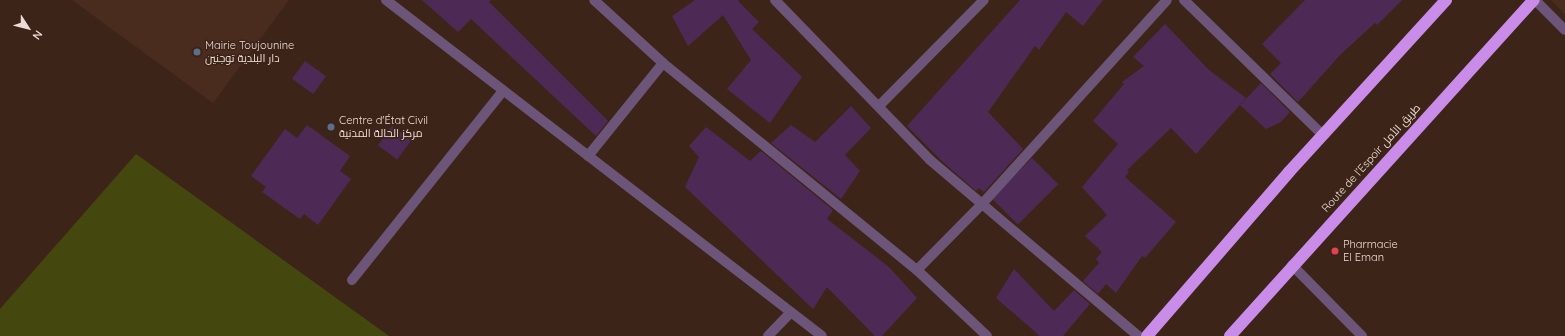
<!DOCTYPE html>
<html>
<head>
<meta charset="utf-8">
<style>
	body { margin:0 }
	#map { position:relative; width:1565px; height:336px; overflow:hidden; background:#3c2419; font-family:Quicksand,Cairo,sans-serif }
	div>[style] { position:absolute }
	.built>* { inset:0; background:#4a2c1f }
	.green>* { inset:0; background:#45480e }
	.building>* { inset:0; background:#4d2a55; transform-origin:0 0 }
	.minor>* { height:10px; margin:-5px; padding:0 5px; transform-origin:5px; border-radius:5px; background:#6d557a }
	.highway>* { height:12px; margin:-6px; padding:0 6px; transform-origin:6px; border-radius:6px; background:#c98ce8 }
	.dots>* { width:11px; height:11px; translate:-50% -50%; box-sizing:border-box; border:2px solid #3c2419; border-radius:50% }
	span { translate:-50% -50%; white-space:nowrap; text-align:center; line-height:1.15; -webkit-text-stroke:3px #3c2419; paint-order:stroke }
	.poi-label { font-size:11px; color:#eddcd5 }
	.left { translate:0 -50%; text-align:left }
	.street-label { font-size:11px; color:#eddcd5 }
	.north { position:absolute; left:8px; top:8px; width:40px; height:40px; -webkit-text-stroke:3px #3c2419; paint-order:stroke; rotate:126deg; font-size:11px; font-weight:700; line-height:16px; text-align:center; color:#eddcd5 }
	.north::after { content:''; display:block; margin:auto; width:14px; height:18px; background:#eddcd5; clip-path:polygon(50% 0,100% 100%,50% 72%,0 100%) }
</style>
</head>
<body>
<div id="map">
	<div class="built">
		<i style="clip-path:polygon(72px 0,289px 0,213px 103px)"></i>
		<i style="clip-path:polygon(1551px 0,1565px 0,1565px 14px)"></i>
	</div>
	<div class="green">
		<i style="clip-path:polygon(136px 154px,389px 336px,0 336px,0 309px)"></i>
	</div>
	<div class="building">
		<i style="clip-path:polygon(422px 0,491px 0,489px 2px,608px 121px,596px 136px,471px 19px,458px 32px)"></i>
		<i style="clip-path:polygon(695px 0,739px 0,738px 1px,759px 22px,752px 29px,802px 77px,770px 123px,727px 89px,751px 60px,723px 15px,688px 46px,672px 16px)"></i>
		<i style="clip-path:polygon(1020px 0,1103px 0,1083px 26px,1066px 12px,1039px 50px,1035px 46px,988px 112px,1023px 149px,984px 192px,979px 188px,976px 191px,943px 162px,907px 126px)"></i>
		<i style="clip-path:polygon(1305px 0,1402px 0,1377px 25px,1375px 23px,1340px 55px,1298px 102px,1270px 74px,1281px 63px,1262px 44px)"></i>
		<i style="clip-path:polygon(1165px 24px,1209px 70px,1246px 98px,1196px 154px,1171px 128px,1127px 170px,1129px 172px,1125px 177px,1176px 222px,1145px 258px,1142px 256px,1116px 293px,1106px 284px,1098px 294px,1083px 281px,1099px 263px,1096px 259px,1102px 252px,1085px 236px,1107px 215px,1082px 187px,1118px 144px,1093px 121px,1124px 84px,1122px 82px,1144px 66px,1133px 57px)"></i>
		<i style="left:305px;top:61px;width:26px;height:22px;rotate:36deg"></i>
		<i style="clip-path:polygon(1261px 83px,1290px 112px,1281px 122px,1266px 129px,1240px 105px)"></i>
		<i style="clip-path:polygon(851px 106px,871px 128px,845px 155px,860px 171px,841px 199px,771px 143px,791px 125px,815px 142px)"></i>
		<i style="clip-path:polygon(307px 125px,350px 156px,340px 171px,351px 179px,318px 225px,304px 214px,300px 219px,262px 192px,266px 187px,251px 176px,285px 129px,297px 138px)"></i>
		<i style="left:392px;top:126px;width:24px;height:24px;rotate:36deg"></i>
		<i style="clip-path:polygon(706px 127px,750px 161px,761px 151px,833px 210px,827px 219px,889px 267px,917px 298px,882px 336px,875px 336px,827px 287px,813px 309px,685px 187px,699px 157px,689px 146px)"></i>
		<i style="left:1032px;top:158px;width:37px;height:57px;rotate:45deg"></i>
		<i style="clip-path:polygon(1014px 269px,1054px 311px,1074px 290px,1090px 304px,1063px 336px,1040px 336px,996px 298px)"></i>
	</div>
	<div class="minor">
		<i style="left:386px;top:0;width:550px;rotate:37.62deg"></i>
		<i style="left:775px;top:0;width:223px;rotate:45.9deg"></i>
		<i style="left:930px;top:160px;width:68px;rotate:40.2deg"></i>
		<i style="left:982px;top:204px;width:275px;rotate:-47.8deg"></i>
		<i style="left:1184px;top:0;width:194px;rotate:44.2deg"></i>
		<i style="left:1535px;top:0;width:42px;rotate:45deg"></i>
		<i style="left:663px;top:63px;width:328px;rotate:39.2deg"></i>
		<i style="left:917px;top:270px;width:96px;rotate:43.3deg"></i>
		<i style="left:879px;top:106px;width:149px;rotate:-45.3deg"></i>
		<i style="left:588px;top:156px;width:119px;rotate:-51.1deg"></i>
		<i style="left:663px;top:63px;width:93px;rotate:-137.6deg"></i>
		<i style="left:1292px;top:265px;width:100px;rotate:45.4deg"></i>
		<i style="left:917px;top:270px;width:93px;rotate:-45.4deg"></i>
		<i style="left:982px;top:204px;width:204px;rotate:40.2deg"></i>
		<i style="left:352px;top:280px;width:242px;rotate:-51.4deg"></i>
		<i style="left:768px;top:336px;width:33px;rotate:-46deg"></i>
	</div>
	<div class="highway">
		<i style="left:1147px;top:336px;width:217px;rotate:-49.1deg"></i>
		<i style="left:1289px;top:172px;width:233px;rotate:-47.6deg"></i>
		<i style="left:1230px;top:336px;width:453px;rotate:-47.9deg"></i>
	</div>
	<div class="dots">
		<i style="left:197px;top:52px;background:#5c6f8a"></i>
		<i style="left:331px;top:127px;background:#5c6f8a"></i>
		<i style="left:1335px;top:251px;background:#e0444e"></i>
	</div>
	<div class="poi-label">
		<span class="left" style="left:205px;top:52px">Mairie Toujounine<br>دار البلدية توجنين</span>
		<span class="left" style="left:339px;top:127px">Centre d'État Civil<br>مركز الحالة المدنية</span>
		<span class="left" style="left:1343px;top:251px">Pharmacie<br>El Eman</span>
	</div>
	<div class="street-label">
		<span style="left:1371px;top:158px;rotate:-48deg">Route de l’Espoir طريق الأمل</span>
	</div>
	<div class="north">N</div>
</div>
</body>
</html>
